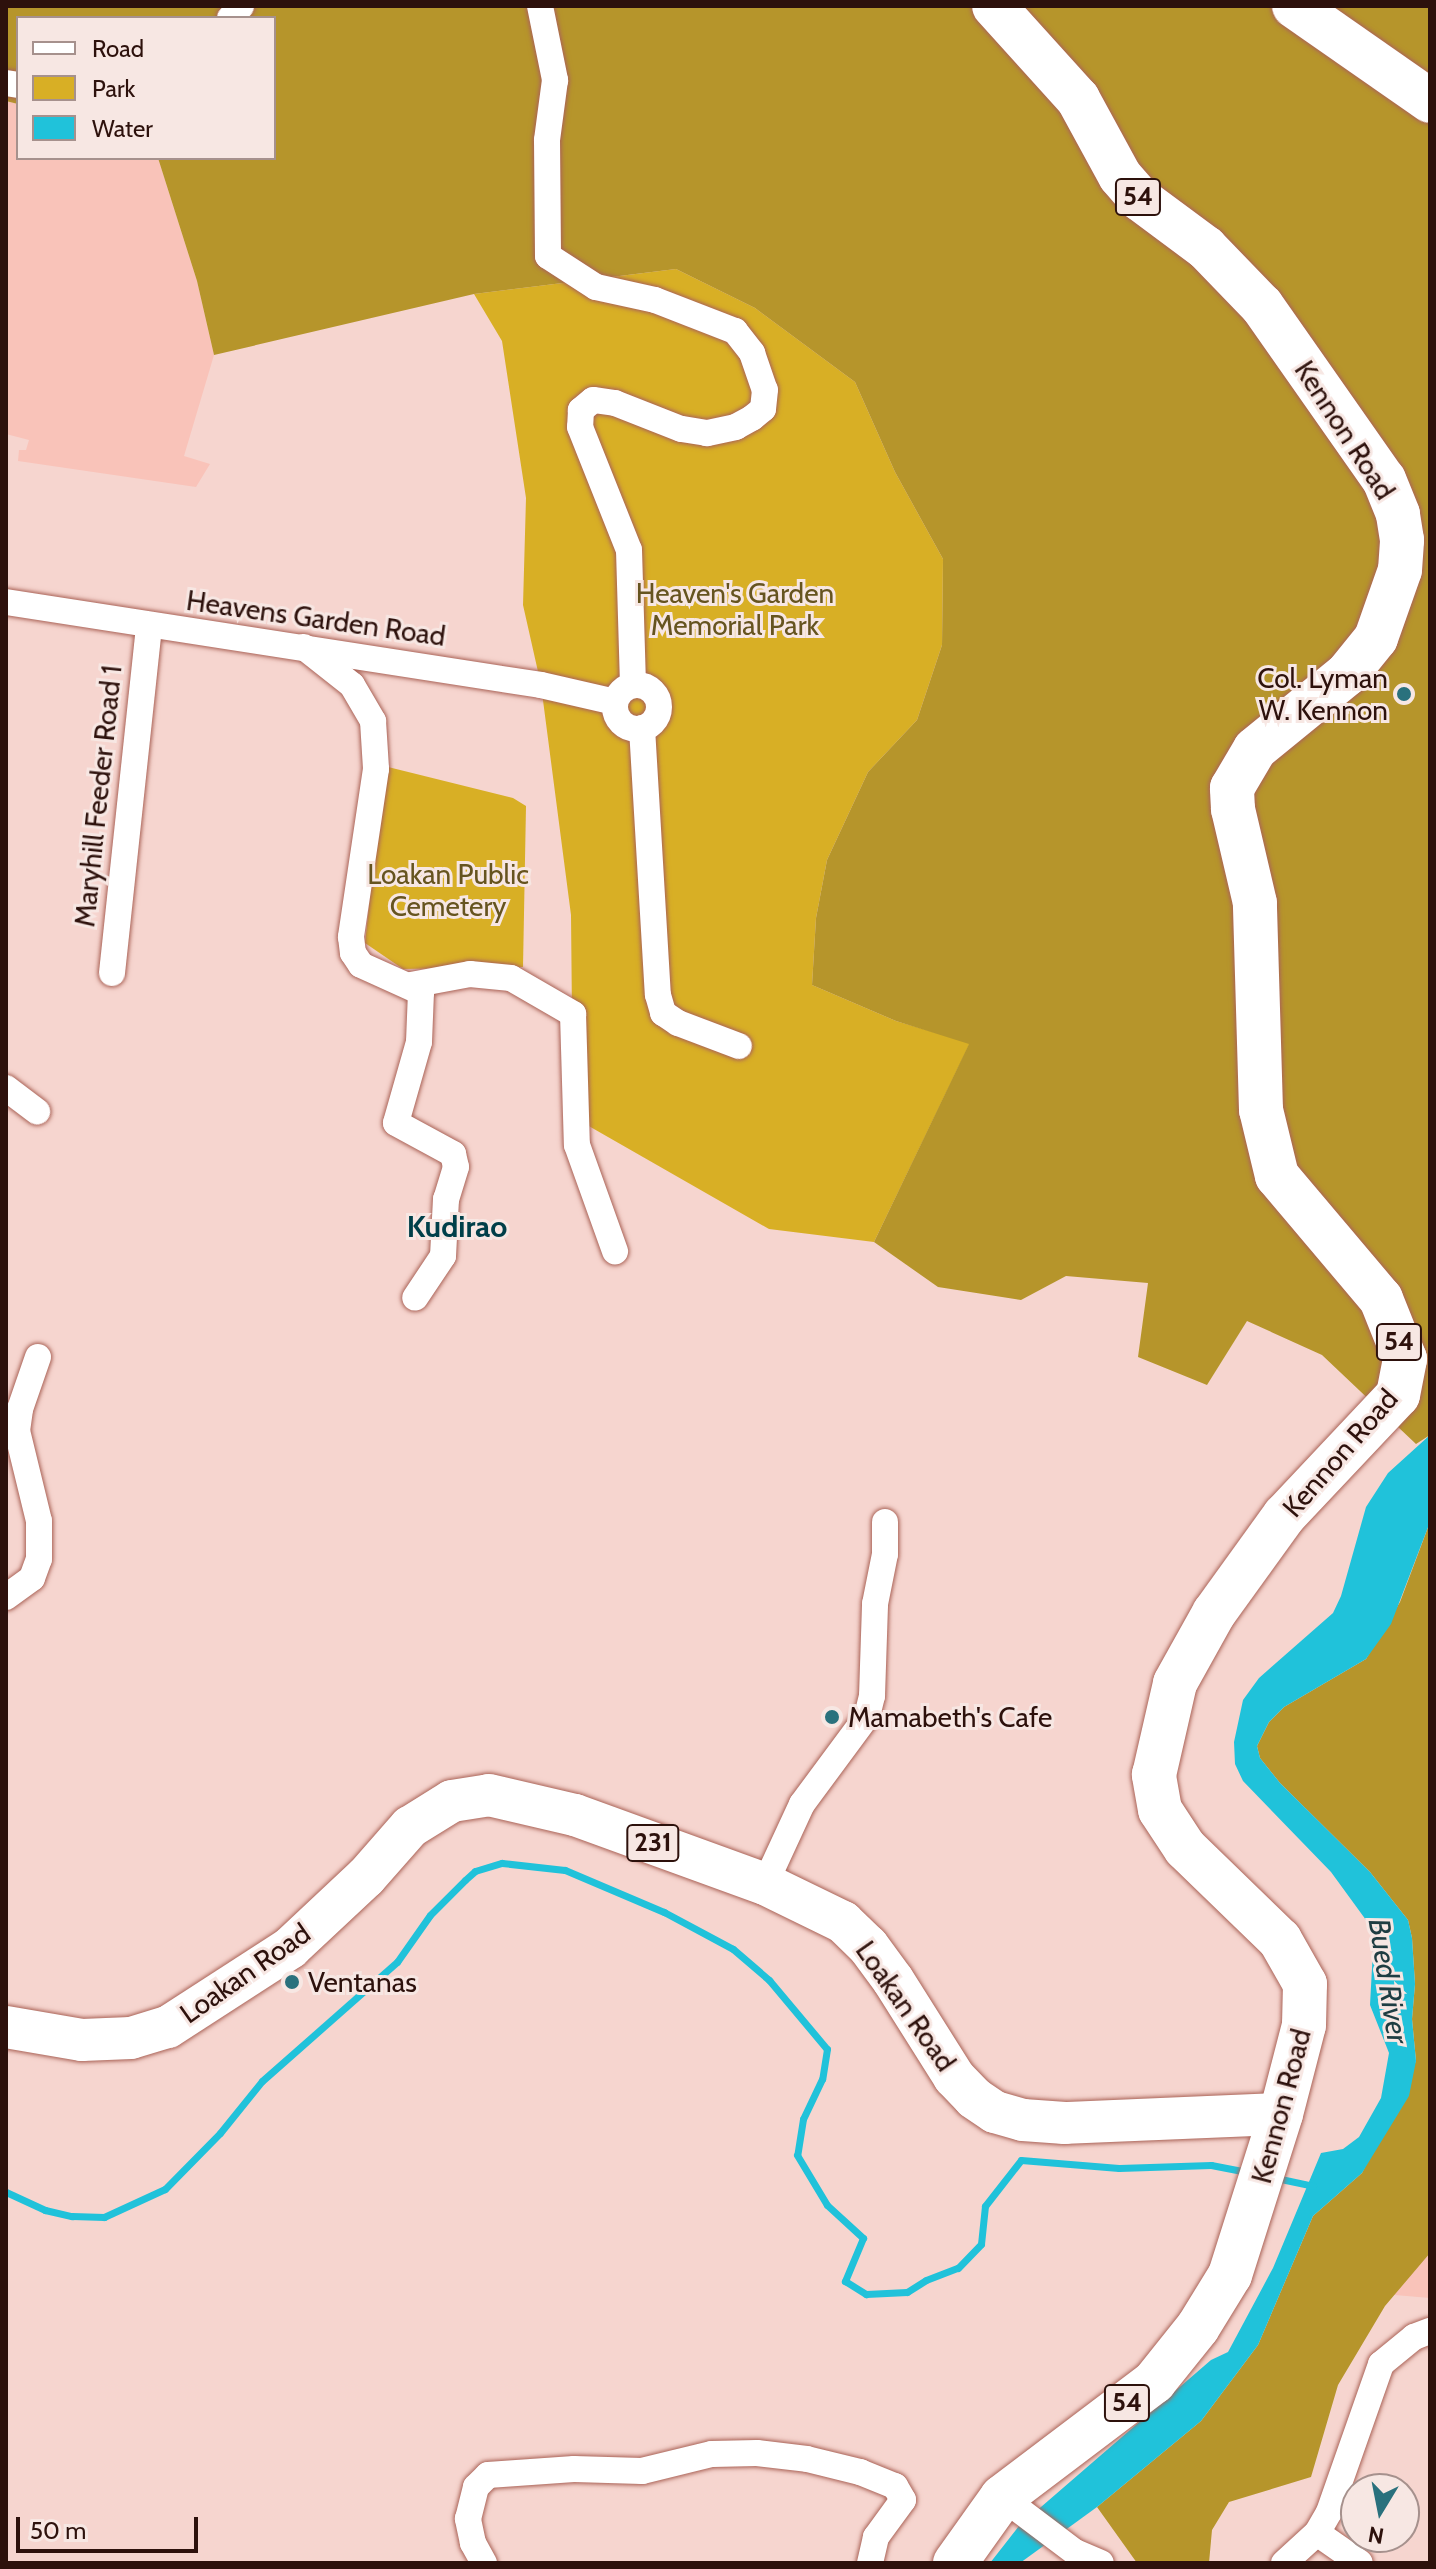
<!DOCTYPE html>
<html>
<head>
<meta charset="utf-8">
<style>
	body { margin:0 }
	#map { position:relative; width:1436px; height:2569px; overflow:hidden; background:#f6d5cf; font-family:Cabin,sans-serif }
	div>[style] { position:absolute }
	.built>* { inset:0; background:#f9c3b9 }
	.green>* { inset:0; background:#d8af25 }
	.forest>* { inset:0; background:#b6952b }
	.water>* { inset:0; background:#20c2da }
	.stream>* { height:7px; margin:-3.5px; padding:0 3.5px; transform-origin:3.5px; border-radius:3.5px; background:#20c2da }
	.roads { filter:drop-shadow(0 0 2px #aa6357) drop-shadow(0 0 2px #aa6357) }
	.street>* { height:26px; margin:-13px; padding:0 13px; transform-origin:13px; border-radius:13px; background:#fff }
	.street>.ring { margin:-13px; padding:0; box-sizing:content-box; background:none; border:26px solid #fff; border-radius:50% }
	.primary>* { height:42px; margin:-21px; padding:0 21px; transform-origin:21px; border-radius:21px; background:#fff }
	.highway>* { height:44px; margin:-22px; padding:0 22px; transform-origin:22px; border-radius:22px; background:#fff }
	.dots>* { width:22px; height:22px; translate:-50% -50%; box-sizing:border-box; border:4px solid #f7e7e3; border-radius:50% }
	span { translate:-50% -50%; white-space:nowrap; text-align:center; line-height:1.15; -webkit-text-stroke:6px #f7e7e3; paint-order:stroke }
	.shield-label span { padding:2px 6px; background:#f7e7e3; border:2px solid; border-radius:6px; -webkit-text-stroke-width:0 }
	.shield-label { font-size:26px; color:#2d110c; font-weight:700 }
	.street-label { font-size:28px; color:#2d110c }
	.park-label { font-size:28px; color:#66541f }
	.poi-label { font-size:28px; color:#2d110c }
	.right { translate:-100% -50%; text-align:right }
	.left { translate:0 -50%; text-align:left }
	.neighbourhood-label { font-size:30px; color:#003f49; font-weight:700 }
	.water-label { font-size:30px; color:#1e3d42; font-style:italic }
	.frame { position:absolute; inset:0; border:8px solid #2d110c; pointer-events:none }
	.legend { position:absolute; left:16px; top:16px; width:260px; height:144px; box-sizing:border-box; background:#f7e7e3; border:2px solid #a6918d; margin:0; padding:10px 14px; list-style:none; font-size:24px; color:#2d110c }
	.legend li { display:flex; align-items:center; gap:16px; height:40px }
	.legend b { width:40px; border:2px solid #a6918d }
	.north { position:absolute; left:1340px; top:2473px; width:80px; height:80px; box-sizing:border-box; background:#f7e7e3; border:2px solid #a6918d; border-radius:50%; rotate:190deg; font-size:22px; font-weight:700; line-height:32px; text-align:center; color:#2d110c }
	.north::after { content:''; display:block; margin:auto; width:28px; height:36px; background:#2a717d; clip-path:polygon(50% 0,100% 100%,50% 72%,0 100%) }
	.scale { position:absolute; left:16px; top:2517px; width:182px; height:36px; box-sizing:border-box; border:4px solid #2d110c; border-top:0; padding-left:10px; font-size:24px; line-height:28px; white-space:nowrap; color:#2d110c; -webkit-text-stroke:6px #f7e7e3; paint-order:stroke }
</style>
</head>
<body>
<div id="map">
	<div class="built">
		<i style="clip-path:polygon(6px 101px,18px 104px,18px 158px,158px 158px,197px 281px,214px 355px,184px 456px,210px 464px,196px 487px,18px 461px,19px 450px,26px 450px,29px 440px,6px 434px)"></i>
		<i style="clip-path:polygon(1430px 2204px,1430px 2298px,1371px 2293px)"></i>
	</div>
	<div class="green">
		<i style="clip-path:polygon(676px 269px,755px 308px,855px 382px,895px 472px,943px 559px,942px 645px,917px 720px,868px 772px,827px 860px,816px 918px,812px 985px,896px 1021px,970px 1043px,874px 1242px,769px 1229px,573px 1117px,571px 915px,541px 685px,523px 605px,526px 498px,502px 341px,474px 294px)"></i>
		<i style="clip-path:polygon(384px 766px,513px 798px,526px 806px,523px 967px,403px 969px,365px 943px)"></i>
	</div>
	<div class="forest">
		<i style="clip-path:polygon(6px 6px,1430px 6px,1430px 1435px,1416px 1444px,1322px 1355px,1247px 1321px,1207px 1385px,1138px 1357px,1148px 1283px,1066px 1276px,1021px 1300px,938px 1287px,874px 1242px,969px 1044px,896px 1021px,812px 985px,816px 918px,827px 860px,868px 772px,917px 720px,942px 645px,943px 559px,895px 472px,855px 382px,755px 308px,676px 269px,474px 294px,214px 355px,197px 281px,158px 158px,274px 158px,274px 18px,18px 18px,18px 104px,6px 101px)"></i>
		<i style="clip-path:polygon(1430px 1522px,1430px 2253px,1385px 2306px,1338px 2385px,1311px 2477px,1229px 2502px,1212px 2530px,1209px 2563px,1137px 2563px,1097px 2507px,1201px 2421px,1258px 2345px,1313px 2216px,1362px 2173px,1416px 2061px,1412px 2019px,1415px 1984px,1412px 1938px,1408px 1920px,1370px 1872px,1280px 1783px,1260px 1758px,1257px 1746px,1269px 1722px,1284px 1707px,1366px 1659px,1400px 1602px)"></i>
	</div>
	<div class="water">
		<i style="clip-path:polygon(1430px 1435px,1430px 1522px,1391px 1624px,1366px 1659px,1284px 1707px,1269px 1722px,1257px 1746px,1260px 1758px,1280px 1783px,1370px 1872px,1408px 1920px,1412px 1938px,1415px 1984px,1412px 2019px,1416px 2061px,1409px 2096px,1362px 2173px,1313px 2216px,1258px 2345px,1201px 2421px,1097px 2507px,1020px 2563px,990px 2563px,1019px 2526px,1211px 2360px,1228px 2352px,1273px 2268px,1321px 2153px,1343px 2149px,1359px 2137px,1381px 2098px,1389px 2053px,1370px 2005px,1374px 1931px,1331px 1872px,1243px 1781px,1235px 1764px,1234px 1742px,1243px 1700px,1259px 1678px,1333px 1613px,1341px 1596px,1366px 1507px,1388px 1473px)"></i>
	</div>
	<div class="stream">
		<i style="left:1276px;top:2178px;width:38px;rotate:12deg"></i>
		<i style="left:6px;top:2192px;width:43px;rotate:24.8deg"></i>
		<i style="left:45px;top:2210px;width:28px;rotate:13deg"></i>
		<i style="left:72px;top:2216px;width:32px;rotate:2deg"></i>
		<i style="left:104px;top:2217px;width:67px;rotate:-24.7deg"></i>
		<i style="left:165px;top:2189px;width:78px;rotate:-45.5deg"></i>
		<i style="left:220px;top:2133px;width:67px;rotate:-51.1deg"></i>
		<i style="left:262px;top:2081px;width:180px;rotate:-41.4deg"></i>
		<i style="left:397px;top:1962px;width:57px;rotate:-54.9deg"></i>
		<i style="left:430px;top:1915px;width:49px;rotate:-45deg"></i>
		<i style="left:465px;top:1880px;width:13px;rotate:-42deg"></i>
		<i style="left:475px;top:1871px;width:28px;rotate:-17deg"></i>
		<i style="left:502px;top:1863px;width:63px;rotate:6.3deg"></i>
		<i style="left:565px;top:1870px;width:108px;rotate:23deg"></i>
		<i style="left:664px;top:1912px;width:78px;rotate:28.2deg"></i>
		<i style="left:733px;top:1949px;width:48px;rotate:40.7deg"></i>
		<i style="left:769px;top:1980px;width:90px;rotate:50deg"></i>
		<i style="left:827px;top:2049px;width:30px;rotate:99deg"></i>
		<i style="left:822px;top:2079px;width:44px;rotate:115.4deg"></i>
		<i style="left:803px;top:2119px;width:36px;rotate:99deg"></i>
		<i style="left:797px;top:2155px;width:58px;rotate:59deg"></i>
		<i style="left:827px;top:2205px;width:49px;rotate:42.5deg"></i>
		<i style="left:863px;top:2238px;width:47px;rotate:112.7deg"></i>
		<i style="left:845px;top:2281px;width:25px;rotate:32deg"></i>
		<i style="left:866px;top:2294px;width:41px;rotate:-2.8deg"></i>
		<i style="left:907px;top:2292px;width:22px;rotate:-32deg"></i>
		<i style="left:926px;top:2280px;width:34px;rotate:-21deg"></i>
		<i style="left:958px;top:2268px;width:33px;rotate:-46deg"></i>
		<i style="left:981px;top:2244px;width:38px;rotate:-84deg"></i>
		<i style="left:985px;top:2206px;width:58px;rotate:-52deg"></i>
		<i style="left:1021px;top:2160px;width:98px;rotate:4.7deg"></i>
		<i style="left:1119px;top:2168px;width:92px;rotate:-1.9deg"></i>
		<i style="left:1211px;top:2165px;width:38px;rotate:11deg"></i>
	</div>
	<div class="roads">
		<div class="street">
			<i style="left:540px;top:6px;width:76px;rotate:78.5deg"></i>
			<i style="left:555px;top:80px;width:61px;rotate:97.6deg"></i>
			<i style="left:547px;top:140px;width:116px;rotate:89.5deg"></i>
			<i style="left:548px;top:256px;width:57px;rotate:32.9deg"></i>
			<i style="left:596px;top:287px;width:60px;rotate:12.4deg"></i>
			<i style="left:655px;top:300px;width:86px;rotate:21.2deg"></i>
			<i style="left:735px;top:331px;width:28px;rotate:52deg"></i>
			<i style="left:752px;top:353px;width:39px;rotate:71deg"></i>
			<i style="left:765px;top:390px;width:19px;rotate:96deg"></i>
			<i style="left:763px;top:409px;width:14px;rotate:141deg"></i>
			<i style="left:752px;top:418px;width:18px;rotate:151deg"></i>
			<i style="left:736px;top:427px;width:30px;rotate:168deg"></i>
			<i style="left:707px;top:433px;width:26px;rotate:-171deg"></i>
			<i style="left:681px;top:429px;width:71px;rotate:-158.5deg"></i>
			<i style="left:615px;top:403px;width:22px;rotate:-172deg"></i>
			<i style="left:593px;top:400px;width:16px;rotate:140deg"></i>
			<i style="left:581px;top:410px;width:17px;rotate:93deg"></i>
			<i style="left:580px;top:427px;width:132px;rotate:68.3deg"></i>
			<i style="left:629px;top:550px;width:135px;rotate:88.3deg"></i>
			<i style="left:230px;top:18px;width:16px;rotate:-47deg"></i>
			<i style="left:6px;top:83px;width:12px;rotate:9deg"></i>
			<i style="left:6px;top:602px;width:541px;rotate:8.82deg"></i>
			<i style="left:541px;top:685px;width:76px;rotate:12.9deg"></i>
			<i style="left:304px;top:647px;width:61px;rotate:38.4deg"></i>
			<i style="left:352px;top:685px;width:42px;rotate:59.7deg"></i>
			<i style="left:373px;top:721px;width:48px;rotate:86.4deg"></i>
			<i style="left:376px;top:769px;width:170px;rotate:98.5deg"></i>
			<i style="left:351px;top:937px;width:16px;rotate:83deg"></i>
			<i style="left:353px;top:953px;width:14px;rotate:56deg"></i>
			<i style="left:361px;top:965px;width:66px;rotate:24.2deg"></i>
			<i style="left:421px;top:992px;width:50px;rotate:92.3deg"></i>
			<i style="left:419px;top:1042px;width:84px;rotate:105.9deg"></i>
			<i style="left:396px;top:1123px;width:65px;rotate:28.5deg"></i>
			<i style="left:453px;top:1154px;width:13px;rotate:77deg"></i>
			<i style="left:456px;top:1167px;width:34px;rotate:107deg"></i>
			<i style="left:446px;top:1199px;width:57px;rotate:93deg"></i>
			<i style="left:443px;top:1256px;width:50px;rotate:123.7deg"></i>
			<i class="ring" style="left:615px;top:685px;width:18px;height:18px"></i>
			<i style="left:642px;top:728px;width:267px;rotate:86.6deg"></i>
			<i style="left:658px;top:995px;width:19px;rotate:74deg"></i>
			<i style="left:663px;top:1013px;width:18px;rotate:34deg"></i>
			<i style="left:678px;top:1023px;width:65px;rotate:20.7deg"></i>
			<i style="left:112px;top:973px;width:349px;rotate:-83.9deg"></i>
			<i style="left:411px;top:985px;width:60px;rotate:-10.6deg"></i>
			<i style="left:470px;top:974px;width:41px;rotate:5.6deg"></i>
			<i style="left:511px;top:978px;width:72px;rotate:30.1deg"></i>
			<i style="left:573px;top:1014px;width:131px;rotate:88.3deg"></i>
			<i style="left:577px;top:1145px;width:113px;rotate:70.3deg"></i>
			<i style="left:6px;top:1088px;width:39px;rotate:37deg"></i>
			<i style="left:6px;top:1597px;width:32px;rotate:-36deg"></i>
			<i style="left:32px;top:1578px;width:20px;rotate:-70deg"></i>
			<i style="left:39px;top:1559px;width:38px;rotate:-90deg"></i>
			<i style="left:39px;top:1521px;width:93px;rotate:-103.7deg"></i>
			<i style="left:17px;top:1431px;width:22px;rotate:-82deg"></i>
			<i style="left:20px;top:1409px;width:55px;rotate:-70.9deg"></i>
			<i style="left:765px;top:1884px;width:88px;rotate:-65.2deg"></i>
			<i style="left:802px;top:1804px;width:109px;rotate:-53.5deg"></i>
			<i style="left:867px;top:1716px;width:21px;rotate:-76deg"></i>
			<i style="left:872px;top:1696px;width:92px;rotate:-88.1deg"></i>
			<i style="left:875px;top:1604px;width:51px;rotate:-78.7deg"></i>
			<i style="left:885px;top:1554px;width:32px;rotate:-90deg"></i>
			<i style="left:1002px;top:2497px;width:91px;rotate:37deg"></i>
			<i style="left:1075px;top:2552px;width:28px;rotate:23deg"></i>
			<i style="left:1317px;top:2533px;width:52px;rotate:34.9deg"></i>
			<i style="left:484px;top:2563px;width:23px;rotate:-119deg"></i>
			<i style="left:473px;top:2543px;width:25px;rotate:-102deg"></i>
			<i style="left:468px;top:2519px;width:33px;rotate:-76deg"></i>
			<i style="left:476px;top:2487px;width:17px;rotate:-45deg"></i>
			<i style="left:488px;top:2475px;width:86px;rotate:-4deg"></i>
			<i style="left:574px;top:2469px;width:68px;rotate:1.7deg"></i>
			<i style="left:642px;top:2471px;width:72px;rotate:-13.7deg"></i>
			<i style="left:712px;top:2454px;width:45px;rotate:-1.3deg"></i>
			<i style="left:757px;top:2453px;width:50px;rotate:6.8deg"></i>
			<i style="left:807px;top:2459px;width:55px;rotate:13.8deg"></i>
			<i style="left:860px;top:2472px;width:38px;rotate:22deg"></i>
			<i style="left:895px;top:2486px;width:16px;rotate:60deg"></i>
			<i style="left:903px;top:2500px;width:46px;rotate:126.1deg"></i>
			<i style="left:876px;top:2537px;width:27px;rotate:103deg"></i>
			<i style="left:1284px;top:2563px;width:45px;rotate:-42.3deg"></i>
			<i style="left:1317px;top:2533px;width:24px;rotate:-60deg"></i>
			<i style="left:1329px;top:2512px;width:157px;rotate:-70.6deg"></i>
			<i style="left:1381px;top:2364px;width:43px;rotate:-39.3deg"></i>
			<i style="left:1414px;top:2337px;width:17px;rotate:-21deg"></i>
		</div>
		<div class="primary">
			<i style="left:6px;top:2027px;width:77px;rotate:9.7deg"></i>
			<i style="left:82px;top:2040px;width:49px;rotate:-2.3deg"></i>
			<i style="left:131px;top:2038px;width:39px;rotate:-17deg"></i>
			<i style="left:168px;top:2027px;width:145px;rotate:-32.9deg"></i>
			<i style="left:290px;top:1948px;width:104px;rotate:-43.1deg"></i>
			<i style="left:366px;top:1877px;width:67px;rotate:-48.7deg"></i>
			<i style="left:410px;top:1827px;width:49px;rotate:-31.8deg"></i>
			<i style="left:452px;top:1801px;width:37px;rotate:-9deg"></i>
			<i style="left:489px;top:1795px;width:88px;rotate:13.1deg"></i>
			<i style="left:575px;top:1815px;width:202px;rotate:20deg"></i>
			<i style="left:765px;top:1884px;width:87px;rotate:26deg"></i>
			<i style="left:843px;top:1922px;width:35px;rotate:44deg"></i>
			<i style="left:868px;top:1946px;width:42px;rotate:53.7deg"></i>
			<i style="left:893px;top:1980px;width:115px;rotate:57.8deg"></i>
			<i style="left:954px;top:2077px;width:29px;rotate:46deg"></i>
			<i style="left:974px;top:2098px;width:25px;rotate:34deg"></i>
			<i style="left:995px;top:2112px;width:29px;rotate:16deg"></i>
			<i style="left:1023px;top:2120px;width:42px;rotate:4.1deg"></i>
			<i style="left:1065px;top:2123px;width:216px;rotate:-2.4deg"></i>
		</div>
		<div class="highway">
			<i style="left:1294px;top:6px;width:166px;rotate:34.9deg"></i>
			<i style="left:955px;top:2563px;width:81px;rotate:-54.5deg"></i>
			<i style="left:1002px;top:2497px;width:191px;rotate:-37.1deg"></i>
			<i style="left:1154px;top:2382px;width:70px;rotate:-51.3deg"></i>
			<i style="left:1198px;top:2327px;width:61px;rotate:-58.4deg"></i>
			<i style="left:1230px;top:2275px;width:169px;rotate:-72.4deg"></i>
			<i style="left:1281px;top:2114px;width:92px;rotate:-75.5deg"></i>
			<i style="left:1304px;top:2025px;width:41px;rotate:-88.6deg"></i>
			<i style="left:1305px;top:1984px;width:51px;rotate:-119.6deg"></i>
			<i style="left:1280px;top:1940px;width:132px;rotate:-135.9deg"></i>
			<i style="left:1185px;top:1848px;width:45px;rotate:-123.3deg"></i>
			<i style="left:1160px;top:1810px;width:36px;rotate:-100deg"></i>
			<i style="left:1154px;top:1775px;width:94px;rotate:-77.1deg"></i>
			<i style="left:1175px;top:1683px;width:80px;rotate:-60.9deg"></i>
			<i style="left:1214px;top:1613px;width:120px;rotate:-54.2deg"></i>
			<i style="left:1284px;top:1516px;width:166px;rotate:-46.7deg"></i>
			<i style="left:1398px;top:1395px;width:37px;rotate:-79deg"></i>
			<i style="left:1405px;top:1359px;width:65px;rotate:-111.8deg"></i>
			<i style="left:1381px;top:1299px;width:161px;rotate:-130.2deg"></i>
			<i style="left:1277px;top:1176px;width:68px;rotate:-103.6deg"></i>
			<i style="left:1261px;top:1110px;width:207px;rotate:-91.7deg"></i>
			<i style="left:1255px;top:903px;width:97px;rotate:-103.2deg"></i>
			<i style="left:1233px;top:809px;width:21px;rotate:-93deg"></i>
			<i style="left:1232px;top:788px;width:45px;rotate:-59.5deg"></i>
			<i style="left:1255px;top:749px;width:119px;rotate:-39.2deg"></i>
			<i style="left:1347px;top:674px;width:46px;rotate:-51.1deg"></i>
			<i style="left:1376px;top:638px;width:72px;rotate:-70.6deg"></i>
			<i style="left:1400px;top:570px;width:30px;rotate:-86deg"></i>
			<i style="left:1402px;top:540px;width:26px;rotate:-99deg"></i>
			<i style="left:1398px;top:514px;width:37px;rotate:-112deg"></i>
			<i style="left:1384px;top:480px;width:213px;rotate:-125deg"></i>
			<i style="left:1262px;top:306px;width:81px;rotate:-134deg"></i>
			<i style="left:1206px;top:248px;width:82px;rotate:-143.4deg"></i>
			<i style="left:1140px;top:199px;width:30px;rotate:-131deg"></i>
			<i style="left:1120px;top:176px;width:88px;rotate:-118.6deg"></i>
			<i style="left:1078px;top:99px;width:125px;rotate:-132.1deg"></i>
		</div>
	</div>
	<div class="dots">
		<i style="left:1404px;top:694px;background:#2a717d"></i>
		<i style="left:832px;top:1717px;background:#2a717d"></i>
		<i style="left:292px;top:1982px;background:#2a717d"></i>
	</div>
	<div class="shield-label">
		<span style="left:1138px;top:197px">54</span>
		<span style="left:1399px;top:1342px">54</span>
		<span style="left:653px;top:1843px">231</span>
		<span style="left:1127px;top:2403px">54</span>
	</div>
	<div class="street-label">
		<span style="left:1345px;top:430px;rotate:57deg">Kennon Road</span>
		<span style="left:316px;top:618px;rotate:8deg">Heavens Garden Road</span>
		<span style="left:98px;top:796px;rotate:-84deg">Maryhill Feeder Road 1</span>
		<span style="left:1340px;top:1453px;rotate:-49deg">Kennon Road</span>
		<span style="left:245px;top:1973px;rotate:-35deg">Loakan Road</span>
		<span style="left:906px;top:2006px;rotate:55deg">Loakan Road</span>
		<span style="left:1281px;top:2106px;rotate:-75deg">Kennon Road</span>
	</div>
	<div class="park-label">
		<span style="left:735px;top:609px">Heaven's Garden<br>Memorial Park</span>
		<span style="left:448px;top:890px">Loakan Public<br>Cemetery</span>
	</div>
	<div class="poi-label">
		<span class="right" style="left:1388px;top:694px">Col. Lyman<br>W. Kennon</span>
		<span class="left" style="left:848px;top:1717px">Mamabeth's Cafe</span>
		<span class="left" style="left:308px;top:1982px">Ventanas</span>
	</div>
	<div class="neighbourhood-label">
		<span style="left:457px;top:1227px">Kudirao</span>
	</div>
	<div class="water-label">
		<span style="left:1388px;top:1981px;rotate:81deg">Bued River</span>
	</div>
	<div class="frame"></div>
	<ul class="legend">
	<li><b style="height:10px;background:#fff"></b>Road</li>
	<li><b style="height:22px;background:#d8af25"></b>Park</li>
	<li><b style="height:22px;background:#20c2da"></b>Water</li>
	</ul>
	<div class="north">N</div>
	<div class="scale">50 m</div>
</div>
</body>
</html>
